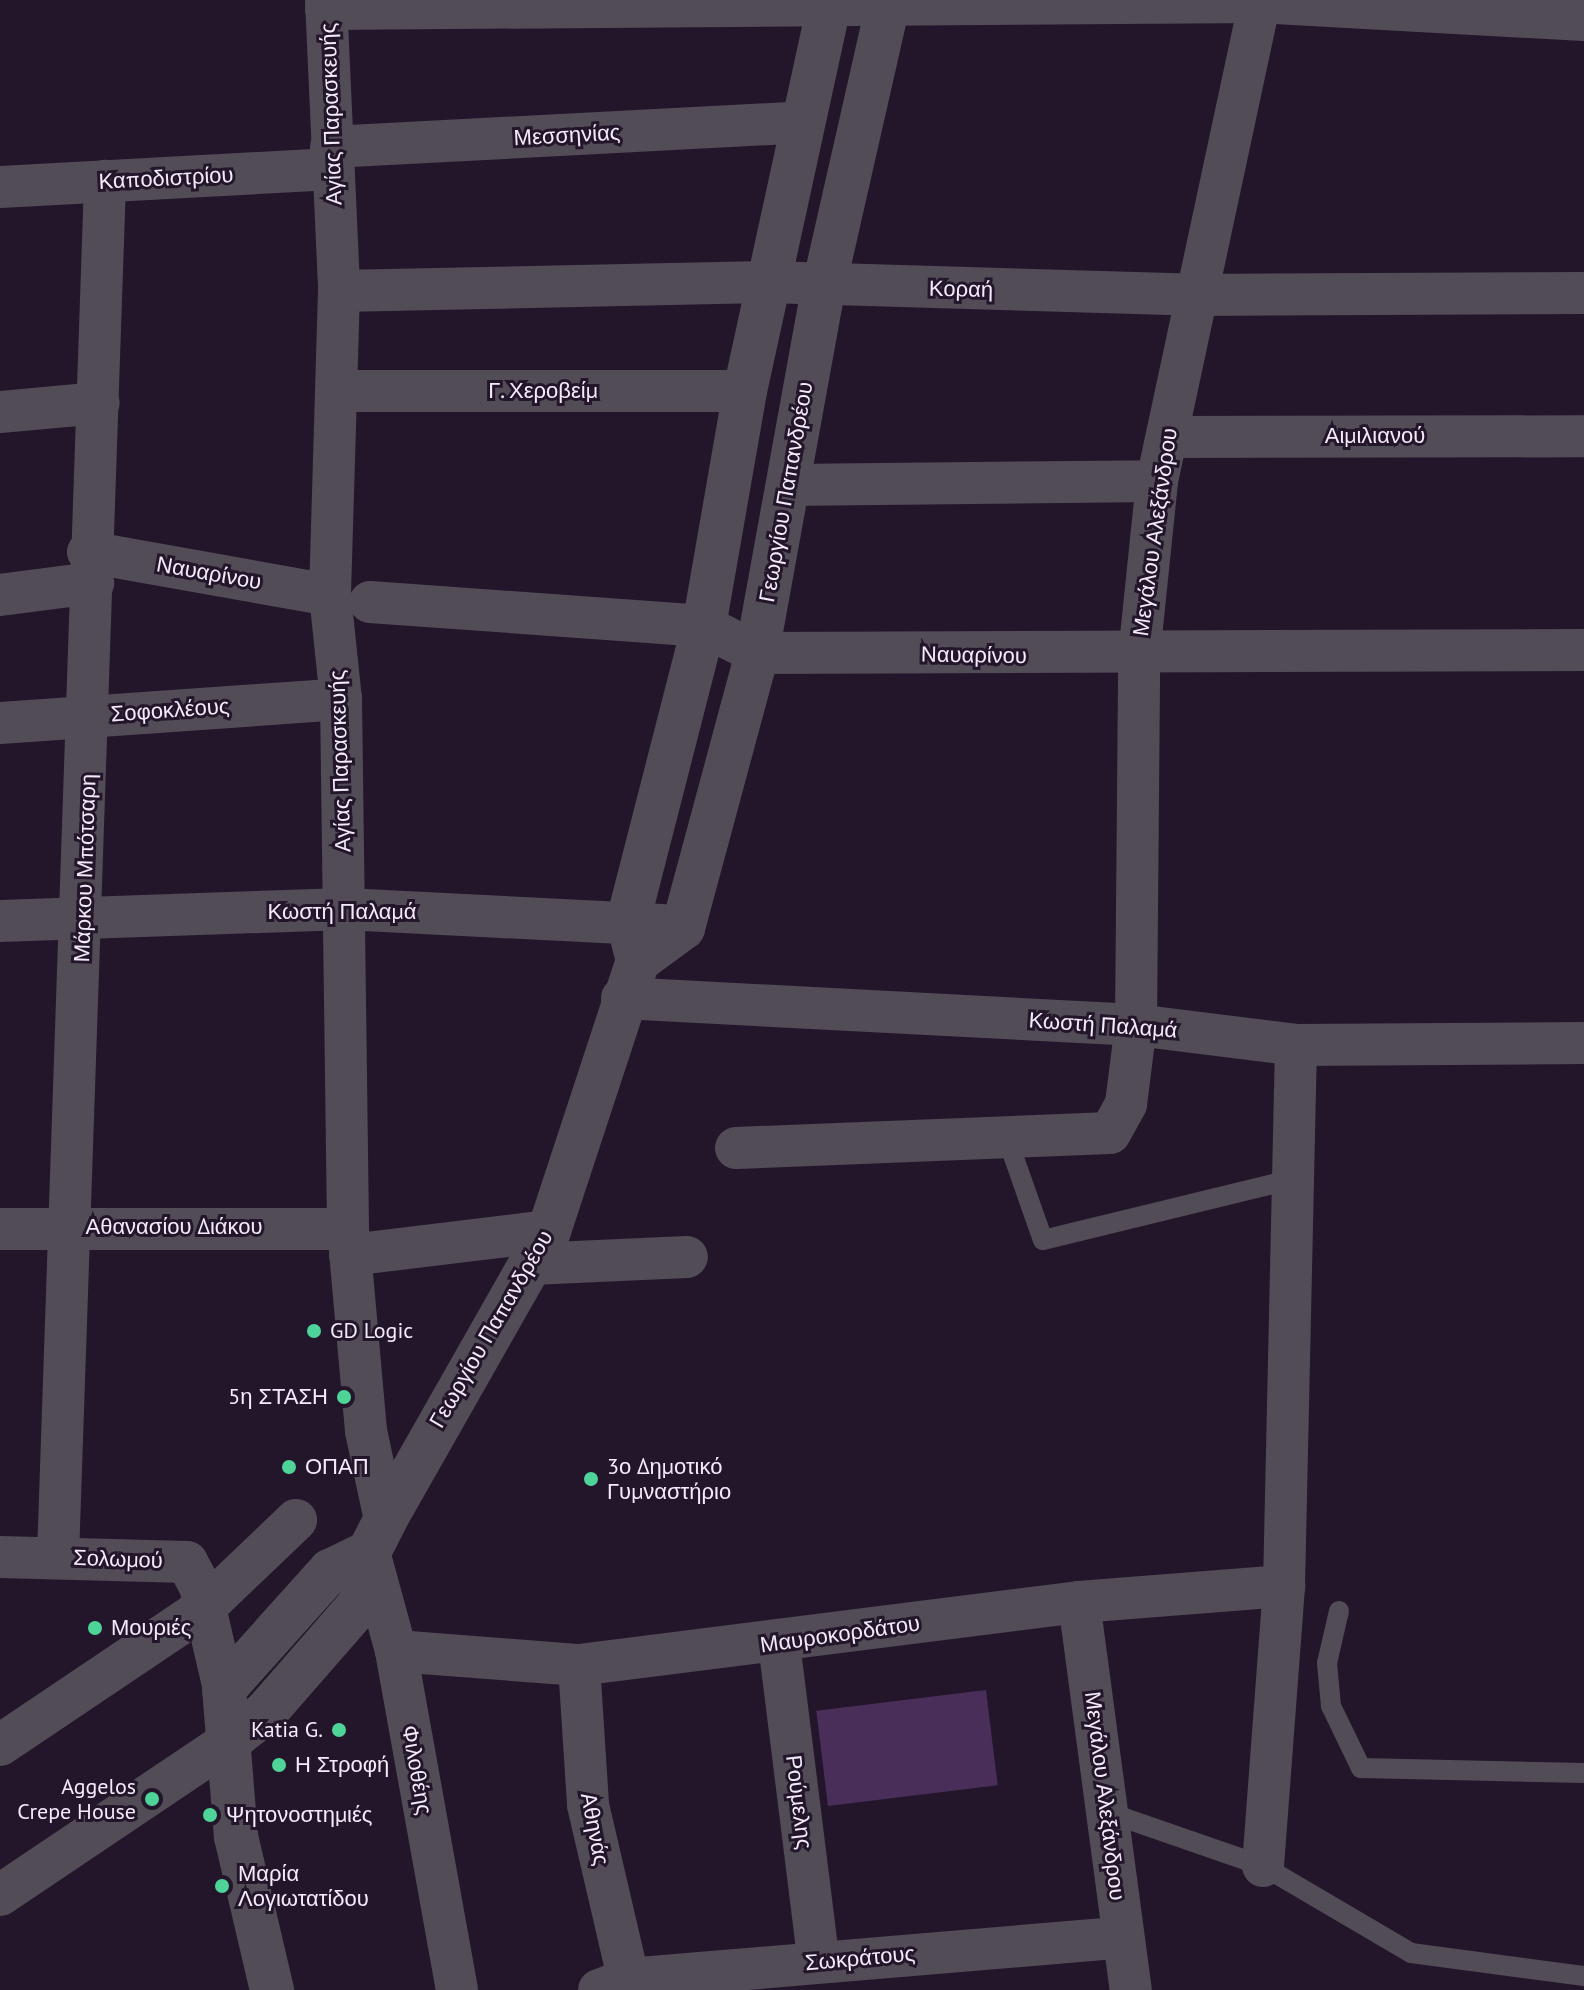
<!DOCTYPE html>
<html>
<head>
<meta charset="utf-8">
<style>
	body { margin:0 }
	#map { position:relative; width:1584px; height:1990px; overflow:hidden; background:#23162b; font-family:"PT Sans",sans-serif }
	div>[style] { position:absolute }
	.green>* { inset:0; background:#482e59; transform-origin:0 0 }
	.service>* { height:20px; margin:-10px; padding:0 10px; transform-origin:10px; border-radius:10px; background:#524c57 }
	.minor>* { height:42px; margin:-21px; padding:0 21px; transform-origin:21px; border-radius:21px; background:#524c57 }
	.tertiary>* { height:44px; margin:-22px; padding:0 22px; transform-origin:22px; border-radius:22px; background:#524c57 }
	.dots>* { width:22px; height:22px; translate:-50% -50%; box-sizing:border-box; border:4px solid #23162b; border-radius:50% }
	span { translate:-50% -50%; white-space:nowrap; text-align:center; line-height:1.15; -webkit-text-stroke:6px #23162b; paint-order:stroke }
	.street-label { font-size:22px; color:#f3ebfa }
	.poi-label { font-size:22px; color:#f3ebfa }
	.left { translate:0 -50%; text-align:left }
	.right { translate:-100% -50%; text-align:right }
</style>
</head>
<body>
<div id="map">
	<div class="green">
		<i style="left:986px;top:1690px;width:96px;height:171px;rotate:83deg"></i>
	</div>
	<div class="service">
		<i style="left:1007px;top:1138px;width:108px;rotate:70.6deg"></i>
		<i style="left:1043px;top:1240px;width:257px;rotate:-13.7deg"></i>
		<i style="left:1339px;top:1611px;width:53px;rotate:103deg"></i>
		<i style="left:1327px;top:1663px;width:43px;rotate:84.7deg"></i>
		<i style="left:1331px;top:1706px;width:69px;rotate:64.2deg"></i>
		<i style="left:1361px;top:1768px;width:223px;rotate:1.3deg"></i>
		<i style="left:1107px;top:1812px;width:165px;rotate:19.1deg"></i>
		<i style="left:1263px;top:1866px;width:172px;rotate:30.4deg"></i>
		<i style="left:1411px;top:1953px;width:175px;rotate:7.6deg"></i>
	</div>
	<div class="minor">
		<i style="left:326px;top:0;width:291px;rotate:87.4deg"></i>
		<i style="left:339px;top:291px;width:304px;rotate:91.7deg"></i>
		<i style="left:330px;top:595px;width:105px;rotate:84deg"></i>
		<i style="left:341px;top:699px;width:530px;rotate:89.24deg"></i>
		<i style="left:348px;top:1229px;width:203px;rotate:84.9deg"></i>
		<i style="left:366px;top:1431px;width:91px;rotate:77.9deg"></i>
		<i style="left:326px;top:9px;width:933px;rotate:-0.43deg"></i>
		<i style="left:1259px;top:2px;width:325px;rotate:3.2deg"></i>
		<i style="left:331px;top:147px;width:473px;rotate:-3deg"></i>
		<i style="left:0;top:187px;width:332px;rotate:-3.1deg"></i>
		<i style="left:339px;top:291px;width:428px;rotate:-1.2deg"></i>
		<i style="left:767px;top:282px;width:428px;rotate:1.7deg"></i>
		<i style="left:1195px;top:295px;width:389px;rotate:-0.3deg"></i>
		<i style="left:340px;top:391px;width:405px"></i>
		<i style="left:0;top:412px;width:99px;rotate:-5.2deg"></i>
		<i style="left:1167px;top:437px;width:417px;rotate:-0.1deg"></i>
		<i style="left:787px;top:485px;width:370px;rotate:-0.6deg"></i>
		<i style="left:88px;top:552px;width:246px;rotate:10.1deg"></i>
		<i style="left:0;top:595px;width:94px;rotate:-7.4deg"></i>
		<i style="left:370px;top:602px;width:335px;rotate:4.1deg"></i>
		<i style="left:704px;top:626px;width:59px;rotate:27deg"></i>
		<i style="left:757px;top:653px;width:827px;rotate:-0.21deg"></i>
		<i style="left:0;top:723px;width:342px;rotate:-4deg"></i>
		<i style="left:0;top:921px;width:345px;rotate:-2deg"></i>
		<i style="left:345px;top:909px;width:317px;rotate:2.9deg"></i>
		<i style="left:622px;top:998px;width:515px;rotate:3.01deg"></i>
		<i style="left:1136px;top:1025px;width:161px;rotate:7.1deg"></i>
		<i style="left:1296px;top:1045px;width:288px;rotate:-0.4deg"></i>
		<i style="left:736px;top:1148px;width:374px;rotate:-2.3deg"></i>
		<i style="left:1110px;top:1133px;width:33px;rotate:-61deg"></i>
		<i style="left:1126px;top:1104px;width:80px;rotate:-82.8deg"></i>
		<i style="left:1136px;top:1025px;width:369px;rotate:-89.5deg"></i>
		<i style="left:1139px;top:656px;width:176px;rotate:-84.1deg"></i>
		<i style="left:1157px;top:481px;width:492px;rotate:-77.9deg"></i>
		<i style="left:0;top:1229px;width:348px"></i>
		<i style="left:350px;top:1255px;width:200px;rotate:-6.9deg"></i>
		<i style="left:531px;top:1264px;width:156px;rotate:-2.6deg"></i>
		<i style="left:369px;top:1552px;width:103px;rotate:74.7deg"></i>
		<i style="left:396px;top:1651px;width:344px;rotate:79.8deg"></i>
		<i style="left:58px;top:1556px;width:1376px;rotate:-88.04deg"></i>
		<i style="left:0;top:1557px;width:187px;rotate:1.5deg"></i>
		<i style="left:187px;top:1562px;width:27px;rotate:62deg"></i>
		<i style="left:200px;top:1586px;width:106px;rotate:76.9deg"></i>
		<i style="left:1079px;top:1602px;width:391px;rotate:82.4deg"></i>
		<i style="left:779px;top:1643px;width:321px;rotate:82.9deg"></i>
		<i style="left:396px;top:1651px;width:184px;rotate:4.4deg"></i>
		<i style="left:579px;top:1665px;width:504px;rotate:-7.18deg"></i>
		<i style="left:1079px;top:1602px;width:206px;rotate:-4.5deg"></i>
		<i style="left:579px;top:1665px;width:140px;rotate:86.3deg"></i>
		<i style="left:588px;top:1805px;width:190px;rotate:76.9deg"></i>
		<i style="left:0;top:1745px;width:247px;rotate:-33.9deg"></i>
		<i style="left:205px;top:1607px;width:126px;rotate:-43.7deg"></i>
		<i style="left:1263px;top:1866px;width:281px;rotate:-85.7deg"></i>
		<i style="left:1284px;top:1586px;width:541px;rotate:-88.73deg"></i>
		<i style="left:0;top:1895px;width:275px;rotate:-33.9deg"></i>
		<i style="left:599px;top:1990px;width:31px;rotate:-21deg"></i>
		<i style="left:628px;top:1979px;width:497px;rotate:-4.8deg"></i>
	</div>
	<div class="tertiary">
		<i style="left:638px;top:961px;width:41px;rotate:-104deg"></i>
		<i style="left:628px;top:921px;width:305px;rotate:-75.6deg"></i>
		<i style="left:704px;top:626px;width:239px;rotate:-80.1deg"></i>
		<i style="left:745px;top:391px;width:400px;rotate:-77.7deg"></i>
		<i style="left:228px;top:1742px;width:47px;rotate:-38.1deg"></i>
		<i style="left:265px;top:1713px;width:145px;rotate:-48.9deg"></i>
		<i style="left:360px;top:1604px;width:53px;rotate:-80.2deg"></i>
		<i style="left:369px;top:1552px;width:36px;rotate:-63deg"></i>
		<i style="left:385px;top:1520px;width:332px;rotate:-60.4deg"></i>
		<i style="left:549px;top:1231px;width:284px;rotate:-71.8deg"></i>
		<i style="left:638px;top:961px;width:56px;rotate:-36.3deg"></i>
		<i style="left:683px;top:928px;width:285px;rotate:-74.9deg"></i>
		<i style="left:757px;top:653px;width:373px;rotate:-79.7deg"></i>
		<i style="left:824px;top:286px;width:293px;rotate:-77.2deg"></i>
		<i style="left:272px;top:1990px;width:157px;rotate:-103.2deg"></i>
		<i style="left:236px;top:1837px;width:148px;rotate:-94.6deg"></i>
		<i style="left:224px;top:1689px;width:159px;rotate:-48.1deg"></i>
		<i style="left:330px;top:1571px;width:43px;rotate:-26deg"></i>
	</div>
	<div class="dots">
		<i style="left:314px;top:1331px;background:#4ed399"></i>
		<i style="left:344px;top:1397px;background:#4ed399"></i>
		<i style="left:289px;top:1467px;background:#4ed399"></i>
		<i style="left:591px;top:1479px;background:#4ed399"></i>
		<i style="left:95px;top:1628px;background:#4ed399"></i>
		<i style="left:339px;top:1730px;background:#4ed399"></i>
		<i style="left:279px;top:1765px;background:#4ed399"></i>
		<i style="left:152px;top:1799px;background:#4ed399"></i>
		<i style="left:210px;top:1815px;background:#4ed399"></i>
		<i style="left:222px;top:1886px;background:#4ed399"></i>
	</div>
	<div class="street-label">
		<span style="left:331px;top:114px;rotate:-92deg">Αγίας Παρασκευής</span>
		<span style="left:567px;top:135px;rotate:-3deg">Μεσσηνίας</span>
		<span style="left:166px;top:178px;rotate:-3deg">Καποδιστρίου</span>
		<span style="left:961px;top:289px;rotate:1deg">Κοραή</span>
		<span style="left:543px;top:391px">Γ. Χεροβείμ</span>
		<span style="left:1375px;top:436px">Αιμιλιανού</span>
		<span style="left:786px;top:492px;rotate:-80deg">Γεωργίου Παπανδρέου</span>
		<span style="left:1155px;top:532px;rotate:-82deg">Μεγάλου Αλεξάνδρου</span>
		<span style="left:209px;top:573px;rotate:10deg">Ναυαρίνου</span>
		<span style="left:974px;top:655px;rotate:1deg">Ναυαρίνου</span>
		<span style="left:170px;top:710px;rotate:-4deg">Σοφοκλέους</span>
		<span style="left:340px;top:761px;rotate:-92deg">Αγίας Παρασκευής</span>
		<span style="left:85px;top:868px;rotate:-88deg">Μάρκου Μπότσαρη</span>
		<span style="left:342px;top:912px">Κωστή Παλαμά</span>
		<span style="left:1103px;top:1025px;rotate:4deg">Κωστή Παλαμά</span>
		<span style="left:174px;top:1227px">Αθανασίου Διάκου</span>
		<span style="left:491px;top:1329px;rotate:-60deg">Γεωργίου Παπανδρέου</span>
		<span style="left:118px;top:1559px;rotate:2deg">Σολωμού</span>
		<span style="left:840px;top:1634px;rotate:-8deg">Μαυροκορδάτου</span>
		<span style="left:417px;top:1770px;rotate:80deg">Φιλοθέης</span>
		<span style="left:1105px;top:1796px;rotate:83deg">Μεγάλου Αλεξάνδρου</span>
		<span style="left:799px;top:1802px;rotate:83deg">Ρούμελης</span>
		<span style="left:595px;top:1829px;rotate:79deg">Αθηνάς</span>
		<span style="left:860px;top:1958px;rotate:-5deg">Σωκράτους</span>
	</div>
	<div class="poi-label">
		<span class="left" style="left:330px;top:1331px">GD Logic</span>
		<span class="right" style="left:328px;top:1397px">5η ΣΤΑΣΗ</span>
		<span class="left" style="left:607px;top:1479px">3ο Δημοτικό<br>Γυμναστήριο</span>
		<span class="left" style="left:305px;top:1467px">ΟΠΑΠ</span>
		<span class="left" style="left:111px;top:1628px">Μουριές</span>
		<span class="right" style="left:323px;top:1730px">Katia G.</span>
		<span class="left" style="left:295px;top:1765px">Η Στροφή</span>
		<span class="right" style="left:136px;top:1799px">Aggelos<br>Crepe House</span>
		<span class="left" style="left:226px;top:1815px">Ψητονοστημιές</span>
		<span class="left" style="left:238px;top:1886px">Μαρία<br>Λογιωτατίδου</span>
	</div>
</div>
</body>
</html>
